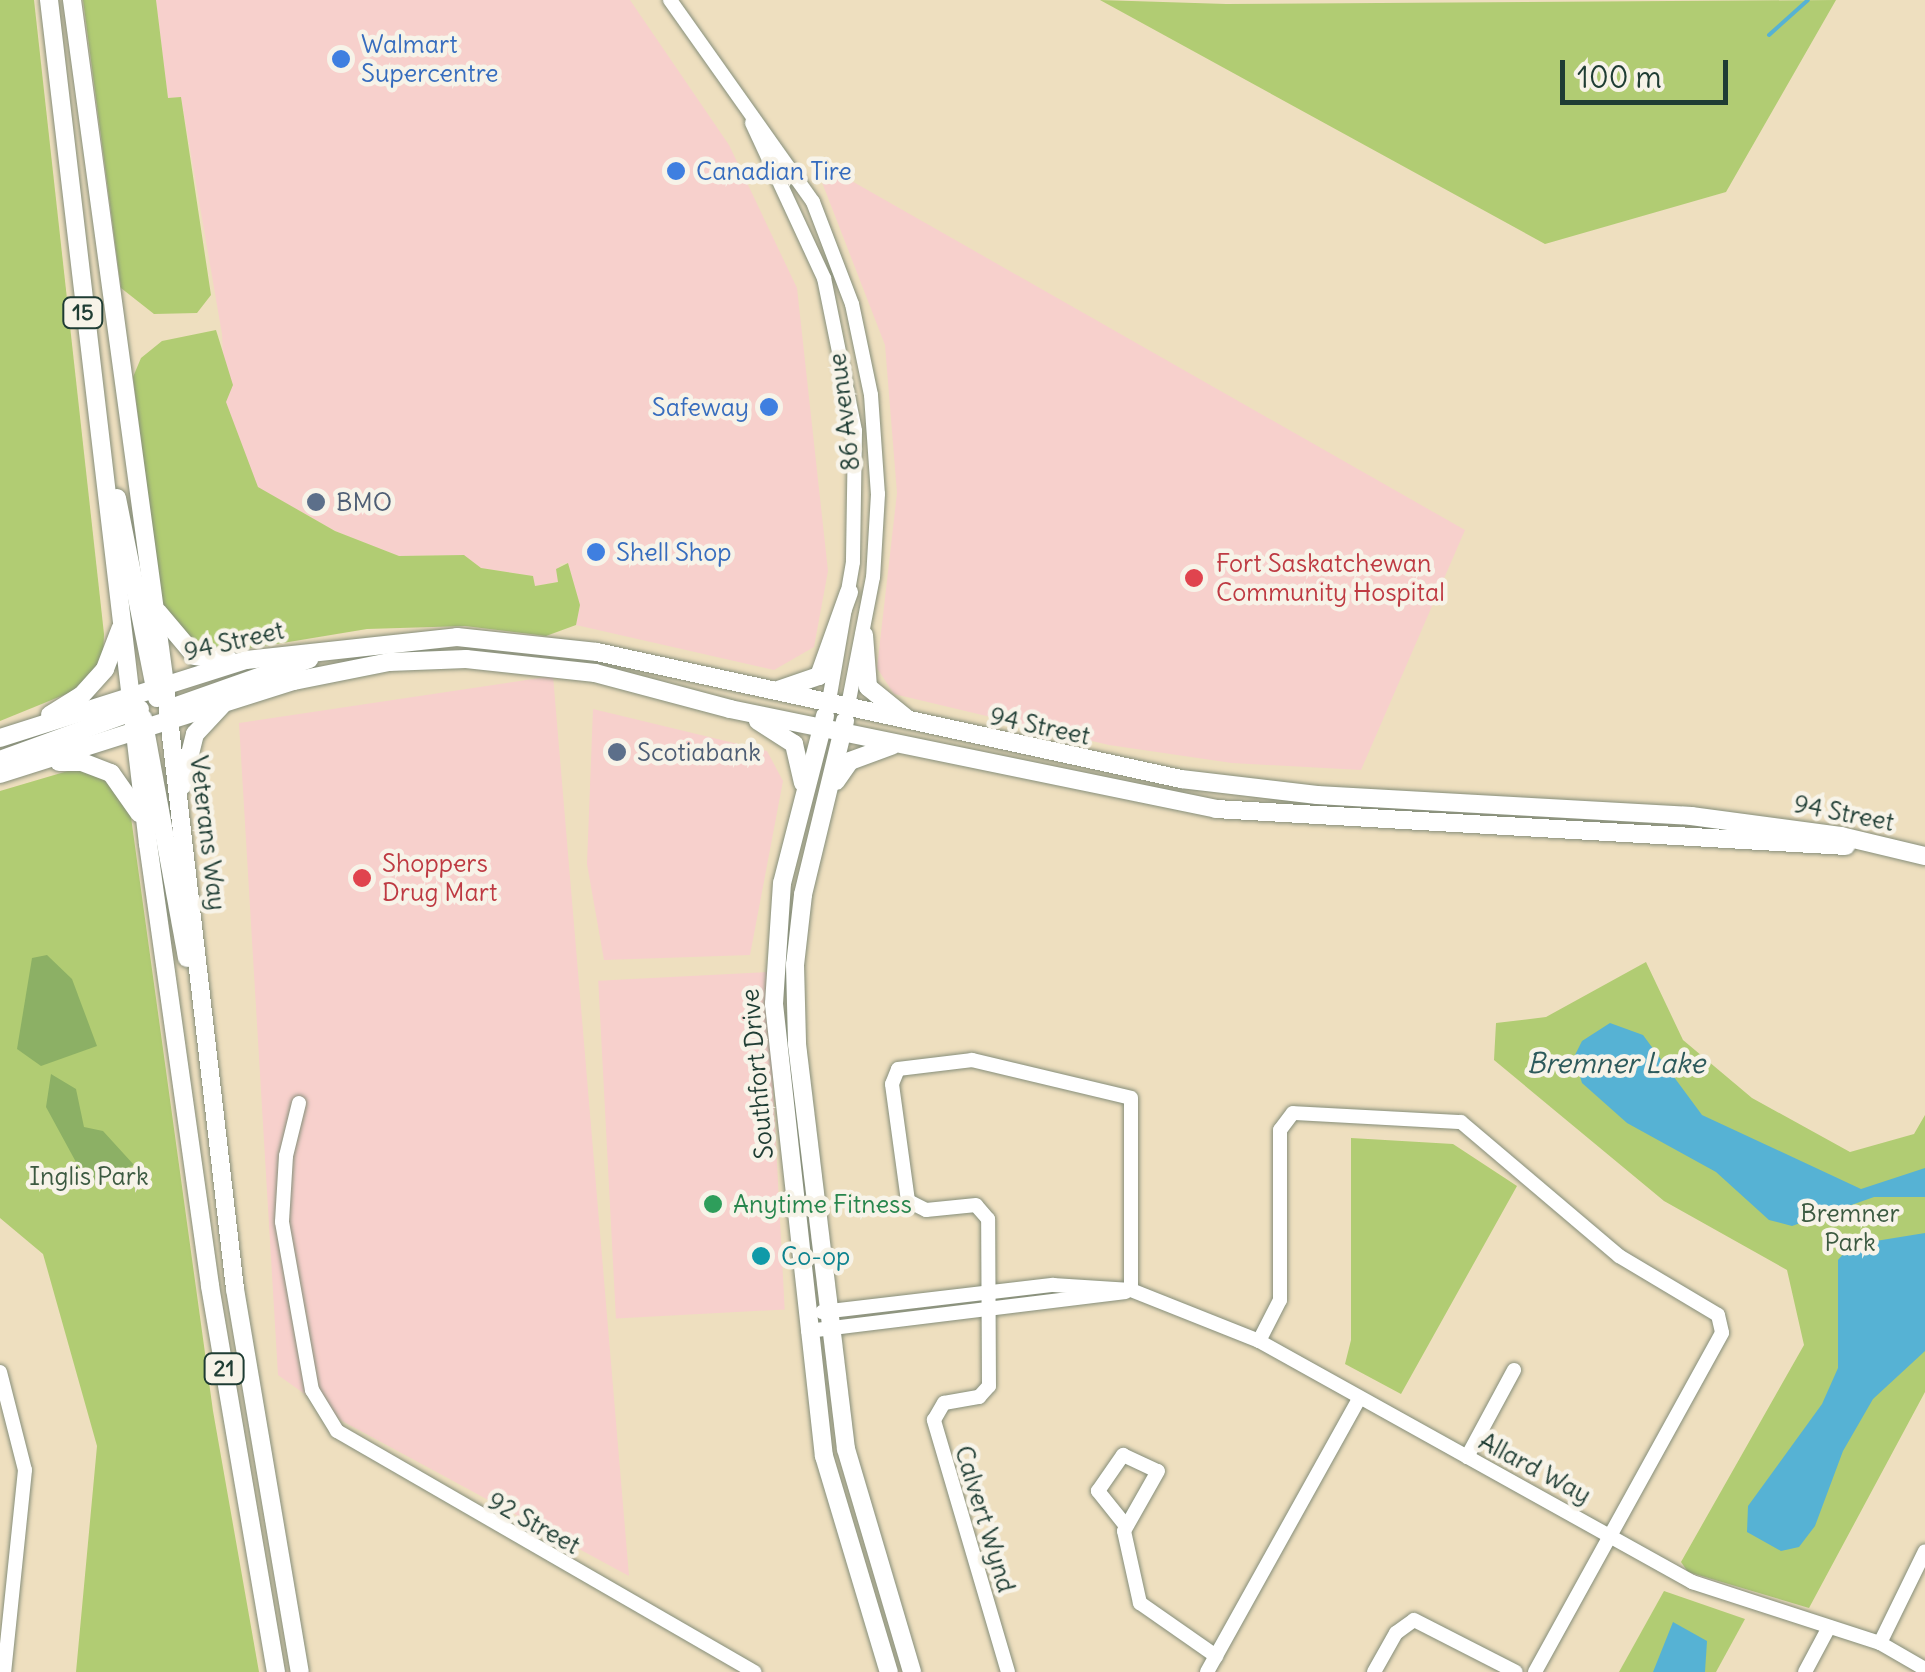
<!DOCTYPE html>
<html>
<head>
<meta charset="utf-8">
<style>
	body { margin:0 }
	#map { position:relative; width:1925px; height:1672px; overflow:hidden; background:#eedfbf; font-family:Delius,sans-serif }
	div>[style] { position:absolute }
	.built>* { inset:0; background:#f7d0cc; transform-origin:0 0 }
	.green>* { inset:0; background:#b1cc73 }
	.forest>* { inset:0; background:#8cb065 }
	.water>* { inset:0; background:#56b2d4 }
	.stream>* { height:4px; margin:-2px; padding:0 2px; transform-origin:2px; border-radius:2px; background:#56b2d4 }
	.roads { filter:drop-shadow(0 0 2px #868e7a) drop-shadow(0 0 2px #868e7a) }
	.minor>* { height:14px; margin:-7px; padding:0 7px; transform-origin:7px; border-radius:7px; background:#fff }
	.major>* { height:18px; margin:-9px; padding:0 9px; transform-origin:9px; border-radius:9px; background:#fff }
	.dots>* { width:28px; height:28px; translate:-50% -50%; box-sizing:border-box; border:5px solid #f7f3e8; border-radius:50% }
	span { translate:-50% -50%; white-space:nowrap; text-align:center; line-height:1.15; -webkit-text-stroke:9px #f7f3e8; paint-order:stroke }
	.shield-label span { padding:2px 8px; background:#f7f3e8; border:2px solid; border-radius:8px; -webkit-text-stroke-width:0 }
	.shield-label { font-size:22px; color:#1f3d34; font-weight:700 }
	.shop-label { font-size:25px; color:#366cbe }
	.left { translate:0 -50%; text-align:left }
	.right { translate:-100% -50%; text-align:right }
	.street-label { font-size:25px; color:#1f3d34 }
	.service-label { font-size:25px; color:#4e5e75 }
	.health-label { font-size:25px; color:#be3a42 }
	.park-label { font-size:25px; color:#3c5a41 }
	.leisure-label { font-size:25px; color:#27864d }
	.culture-label { font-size:25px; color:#0d838f }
	.water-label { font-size:28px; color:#2d5a5c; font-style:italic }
	.scale { position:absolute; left:1560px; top:60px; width:168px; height:45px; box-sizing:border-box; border:5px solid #1f3d34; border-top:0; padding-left:12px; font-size:30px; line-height:35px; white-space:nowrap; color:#1f3d34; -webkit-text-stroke:8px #f7f3e8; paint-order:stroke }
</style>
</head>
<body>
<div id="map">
	<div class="built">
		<i style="clip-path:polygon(156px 0,630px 0,729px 145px,797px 288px,828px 571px,814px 647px,774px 670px,576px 625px,580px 605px,568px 563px,560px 564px,558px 582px,534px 586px,532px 576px,481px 568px,463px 555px,399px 556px,335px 531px,257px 487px,225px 402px,222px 334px,181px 97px,168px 98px)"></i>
		<i style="clip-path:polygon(813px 159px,1465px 530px,1361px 770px,1232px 763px,1109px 745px,894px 694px,877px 668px,897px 493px,885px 345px)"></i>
		<i style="clip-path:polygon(553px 676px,629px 1576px,344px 1422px,278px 1375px,239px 723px)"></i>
		<i style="clip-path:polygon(593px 709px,767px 751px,783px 781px,750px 955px,604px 960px,587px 864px)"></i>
		<i style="left:767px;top:972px;width:338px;height:169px;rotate:87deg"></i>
	</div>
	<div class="green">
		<i style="clip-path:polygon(0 0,34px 0,104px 634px,103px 657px,81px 688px,0 721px)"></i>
		<i style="clip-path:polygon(83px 0,156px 0,168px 98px,181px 97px,211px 295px,197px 313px,154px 314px,121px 288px)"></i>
		<i style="clip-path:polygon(1100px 0,1226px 4px,1836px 0,1726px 192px,1545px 244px)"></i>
		<i style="clip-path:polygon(216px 330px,233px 385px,226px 402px,258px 487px,335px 531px,399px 556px,464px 555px,481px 568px,533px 576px,535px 586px,558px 582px,556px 569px,568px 563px,580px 605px,576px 625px,546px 636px,465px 626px,367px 629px,222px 653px,195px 646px,166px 613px,161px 597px,133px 377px,141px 358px,162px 341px)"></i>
		<i style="clip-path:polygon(78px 768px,108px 778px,130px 810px,213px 1411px,259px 1672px,76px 1672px,97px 1446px,43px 1254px,0 1218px,0 791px)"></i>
		<i style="clip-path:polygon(1646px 962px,1683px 1040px,1752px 1098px,1850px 1152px,1914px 1134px,1925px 1115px,1925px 1392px,1809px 1608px,1688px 1572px,1681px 1562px,1804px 1345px,1787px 1270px,1664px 1201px,1494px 1060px,1496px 1023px,1546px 1017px)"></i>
		<i style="clip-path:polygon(1351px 1138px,1453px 1144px,1517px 1186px,1401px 1394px,1345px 1364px,1351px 1340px)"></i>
		<i style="clip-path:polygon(1664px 1591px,1745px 1619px,1716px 1672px,1619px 1672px)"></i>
	</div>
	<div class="forest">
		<i style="clip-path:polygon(47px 955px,72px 979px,97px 1046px,41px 1066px,17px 1049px,32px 958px)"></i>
		<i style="clip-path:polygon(51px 1074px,76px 1089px,84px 1127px,103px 1131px,134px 1165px,89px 1186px,46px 1107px)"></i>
	</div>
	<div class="water">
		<i style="clip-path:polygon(1610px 1023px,1643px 1035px,1702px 1115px,1861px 1189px,1925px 1168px,1925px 1197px,1874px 1197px,1792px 1226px,1769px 1220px,1716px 1172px,1627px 1123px,1582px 1083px,1574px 1057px,1582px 1041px)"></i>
		<i style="clip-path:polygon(1925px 1233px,1925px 1351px,1873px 1399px,1843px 1451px,1815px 1526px,1799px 1547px,1781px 1551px,1747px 1532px,1748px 1506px,1822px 1404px,1838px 1368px,1838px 1260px,1851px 1245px)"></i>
		<i style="clip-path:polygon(1673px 1622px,1707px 1641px,1705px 1672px,1653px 1672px)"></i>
	</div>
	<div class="stream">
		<i style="left:1769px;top:35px;width:52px;rotate:-41.9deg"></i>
	</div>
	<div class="roads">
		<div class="minor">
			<i style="left:670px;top:0;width:247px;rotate:54.7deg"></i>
			<i style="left:813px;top:202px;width:109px;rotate:69.1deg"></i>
			<i style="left:852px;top:304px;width:93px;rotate:78.2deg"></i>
			<i style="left:871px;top:395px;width:99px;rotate:86deg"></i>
			<i style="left:878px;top:494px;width:83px;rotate:93.4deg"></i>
			<i style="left:873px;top:577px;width:136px;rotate:101deg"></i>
			<i style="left:752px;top:123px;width:171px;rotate:65.1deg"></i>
			<i style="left:824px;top:278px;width:156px;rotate:78.5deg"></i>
			<i style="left:855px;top:431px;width:131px;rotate:90.9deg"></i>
			<i style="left:853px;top:562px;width:146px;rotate:99.8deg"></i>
			<i style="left:299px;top:1103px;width:55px;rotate:103.8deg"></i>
			<i style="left:286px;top:1156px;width:66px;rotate:93.5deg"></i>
			<i style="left:282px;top:1222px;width:171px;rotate:79.9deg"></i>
			<i style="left:312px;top:1390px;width:48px;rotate:58.6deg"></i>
			<i style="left:337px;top:1431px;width:482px;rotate:30deg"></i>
			<i style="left:822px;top:1312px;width:233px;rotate:-6.7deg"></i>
			<i style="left:1053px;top:1285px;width:78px;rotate:3.7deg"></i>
			<i style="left:1131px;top:1290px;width:138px;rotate:21.7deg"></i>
			<i style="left:1259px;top:1341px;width:496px;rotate:29.1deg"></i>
			<i style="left:1692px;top:1582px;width:198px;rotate:18deg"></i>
			<i style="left:1880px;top:1643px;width:52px;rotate:30deg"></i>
			<i style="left:808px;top:1331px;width:320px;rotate:-7deg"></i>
			<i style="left:1259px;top:1341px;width:46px;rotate:-62.9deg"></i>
			<i style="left:1280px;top:1300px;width:170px;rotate:-90deg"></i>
			<i style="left:1280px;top:1130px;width:21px;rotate:-53deg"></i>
			<i style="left:1293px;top:1113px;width:168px;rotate:3.1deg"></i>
			<i style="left:1461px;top:1122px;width:207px;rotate:40.3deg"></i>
			<i style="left:1619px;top:1256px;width:115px;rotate:30.8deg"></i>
			<i style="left:1718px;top:1315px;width:18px;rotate:77deg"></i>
			<i style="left:1722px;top:1333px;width:387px;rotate:118.9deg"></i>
			<i style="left:0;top:1372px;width:101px;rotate:75.7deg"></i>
			<i style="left:25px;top:1470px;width:203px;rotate:95.9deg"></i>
			<i style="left:1467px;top:1457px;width:99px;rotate:-61.6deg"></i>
			<i style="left:1126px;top:1526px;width:45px;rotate:-128.7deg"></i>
			<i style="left:1098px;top:1491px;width:44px;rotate:-55.2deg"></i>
			<i style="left:1123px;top:1455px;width:38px;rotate:25deg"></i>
			<i style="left:1158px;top:1471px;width:69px;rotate:119.5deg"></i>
			<i style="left:1124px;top:1531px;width:74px;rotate:77.5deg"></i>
			<i style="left:1140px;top:1603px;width:93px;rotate:34.9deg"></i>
			<i style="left:1880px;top:1643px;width:102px;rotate:-63.9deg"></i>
			<i style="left:1008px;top:1672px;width:263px;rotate:-106.4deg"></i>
			<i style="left:934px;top:1420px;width:20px;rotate:-60deg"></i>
			<i style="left:944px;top:1403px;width:36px;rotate:-10deg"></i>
			<i style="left:979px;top:1397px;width:15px;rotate:-48deg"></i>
			<i style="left:989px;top:1386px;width:167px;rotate:-90.3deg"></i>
			<i style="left:988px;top:1219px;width:18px;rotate:-131deg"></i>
			<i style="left:976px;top:1205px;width:50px;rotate:174.3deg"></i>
			<i style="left:926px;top:1210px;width:20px;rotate:-153deg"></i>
			<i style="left:908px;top:1201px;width:118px;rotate:-97.8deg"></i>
			<i style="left:892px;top:1084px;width:16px;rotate:-68deg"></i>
			<i style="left:898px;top:1069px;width:75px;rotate:-6.9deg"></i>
			<i style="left:972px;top:1060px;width:163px;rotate:13.4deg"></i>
			<i style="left:1131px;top:1098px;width:192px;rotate:90deg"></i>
			<i style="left:1207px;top:1672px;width:312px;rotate:-60.9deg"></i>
			<i style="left:1374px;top:1672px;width:45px;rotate:-60.6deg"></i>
			<i style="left:1396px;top:1633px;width:22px;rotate:-36deg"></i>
			<i style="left:1414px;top:1620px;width:114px;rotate:27deg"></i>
			<i style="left:1805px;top:1672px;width:51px;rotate:-61.9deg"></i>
		</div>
		<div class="major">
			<i style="left:49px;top:0;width:850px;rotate:83.31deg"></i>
			<i style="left:148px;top:844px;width:446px;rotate:82deg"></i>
			<i style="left:210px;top:1286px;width:392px;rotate:80.3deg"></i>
			<i style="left:72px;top:0;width:690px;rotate:82.26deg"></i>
			<i style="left:165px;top:684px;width:609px;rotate:83.4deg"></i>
			<i style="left:235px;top:1289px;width:388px;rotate:80.4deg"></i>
			<i style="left:117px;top:498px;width:204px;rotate:78.7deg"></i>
			<i style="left:158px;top:612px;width:57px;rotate:49.9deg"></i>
			<i style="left:195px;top:656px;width:35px;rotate:7deg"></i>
			<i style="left:864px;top:635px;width:52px;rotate:85.6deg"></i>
			<i style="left:868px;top:687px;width:48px;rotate:39deg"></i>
			<i style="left:778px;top:690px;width:43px;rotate:-18.9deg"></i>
			<i style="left:819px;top:676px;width:89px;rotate:-70.3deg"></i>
			<i style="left:168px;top:709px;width:150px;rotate:-19.5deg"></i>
			<i style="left:50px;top:715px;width:36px;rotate:-32deg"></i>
			<i style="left:81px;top:696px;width:36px;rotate:-48deg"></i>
			<i style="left:105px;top:669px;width:42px;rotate:-69deg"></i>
			<i style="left:825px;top:716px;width:172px;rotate:104.4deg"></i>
			<i style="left:782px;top:883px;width:121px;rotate:93.8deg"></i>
			<i style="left:774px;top:1004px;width:455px;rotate:83.7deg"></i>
			<i style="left:824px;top:1456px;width:226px;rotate:73.3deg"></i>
			<i style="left:143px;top:718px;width:244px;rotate:79.6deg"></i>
			<i style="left:758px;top:721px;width:43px;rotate:32.6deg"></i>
			<i style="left:794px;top:744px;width:40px;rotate:77deg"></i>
			<i style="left:845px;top:721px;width:179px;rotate:103.6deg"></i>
			<i style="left:803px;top:895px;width:70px;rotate:96.5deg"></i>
			<i style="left:795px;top:965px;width:79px;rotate:88.5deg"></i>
			<i style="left:797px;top:1044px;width:408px;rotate:83.1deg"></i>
			<i style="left:846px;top:1449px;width:233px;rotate:73.5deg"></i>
			<i style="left:0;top:738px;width:258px;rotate:-17.6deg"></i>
			<i style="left:246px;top:660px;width:212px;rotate:-6.2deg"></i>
			<i style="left:457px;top:637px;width:141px;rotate:6.1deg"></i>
			<i style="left:597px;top:652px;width:598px;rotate:12.27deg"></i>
			<i style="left:1181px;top:779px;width:137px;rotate:6.7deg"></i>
			<i style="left:1317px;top:795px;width:375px;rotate:3.2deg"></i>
			<i style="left:1691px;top:816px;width:151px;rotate:7.6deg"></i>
			<i style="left:1841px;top:836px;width:86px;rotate:13.4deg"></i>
			<i style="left:0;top:760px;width:149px;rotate:-20deg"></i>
			<i style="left:59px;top:762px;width:23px"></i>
			<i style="left:82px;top:762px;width:31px;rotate:21deg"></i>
			<i style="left:111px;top:773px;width:49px;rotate:55deg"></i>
			<i style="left:0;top:774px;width:308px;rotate:-17.6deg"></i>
			<i style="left:294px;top:681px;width:97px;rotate:-11.3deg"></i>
			<i style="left:389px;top:662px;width:77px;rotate:-2.2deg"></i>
			<i style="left:466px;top:659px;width:130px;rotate:6.2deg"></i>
			<i style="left:595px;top:673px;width:140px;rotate:14.9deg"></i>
			<i style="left:730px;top:709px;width:496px;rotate:11.6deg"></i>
			<i style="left:1216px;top:809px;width:631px;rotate:3.36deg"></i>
			<i style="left:836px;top:781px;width:24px;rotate:-55deg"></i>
			<i style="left:850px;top:761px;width:44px;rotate:-20.1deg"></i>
			<i style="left:182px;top:786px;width:54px;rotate:-76deg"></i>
			<i style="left:195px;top:734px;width:40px;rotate:-47deg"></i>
		</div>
	</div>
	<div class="dots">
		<i style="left:341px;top:59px;background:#3f7fe0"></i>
		<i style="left:676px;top:171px;background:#3f7fe0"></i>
		<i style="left:769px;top:407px;background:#3f7fe0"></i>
		<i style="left:316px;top:502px;background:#5c6f8a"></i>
		<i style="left:596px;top:552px;background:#3f7fe0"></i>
		<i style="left:1194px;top:578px;background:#e0444e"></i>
		<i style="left:617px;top:752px;background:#5c6f8a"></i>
		<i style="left:362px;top:878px;background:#e0444e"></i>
		<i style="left:713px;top:1204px;background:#2e9e5b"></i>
		<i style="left:761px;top:1256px;background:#0f9aa8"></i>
	</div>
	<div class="shield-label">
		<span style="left:83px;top:313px">15</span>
		<span style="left:224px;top:1369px">21</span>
	</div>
	<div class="shop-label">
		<span class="left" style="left:361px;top:59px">Walmart<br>Supercentre</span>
		<span class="left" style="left:696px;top:171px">Canadian Tire</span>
		<span class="right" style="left:749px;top:407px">Safeway</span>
		<span class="left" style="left:616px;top:552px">Shell Shop</span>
	</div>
	<div class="street-label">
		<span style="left:844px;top:412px;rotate:-97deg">86 Avenue</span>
		<span style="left:234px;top:641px;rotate:-13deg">94 Street</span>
		<span style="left:1040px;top:726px;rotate:12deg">94 Street</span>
		<span style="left:1844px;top:813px;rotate:11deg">94 Street</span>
		<span style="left:208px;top:833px;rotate:83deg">Veterans Way</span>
		<span style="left:757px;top:1074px;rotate:-95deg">Southfort Drive</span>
		<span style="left:1535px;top:1468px;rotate:28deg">Allard Way</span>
		<span style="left:985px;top:1519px;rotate:73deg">Calvert Wynd</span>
		<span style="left:534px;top:1523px;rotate:29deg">92 Street</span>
	</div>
	<div class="service-label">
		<span class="left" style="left:336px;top:502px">BMO</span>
		<span class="left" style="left:637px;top:752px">Scotiabank</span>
	</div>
	<div class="health-label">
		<span class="left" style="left:1216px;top:578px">Fort Saskatchewan<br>Community Hospital</span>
		<span class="left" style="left:382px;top:878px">Shoppers<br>Drug Mart</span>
	</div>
	<div class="park-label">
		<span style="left:89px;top:1176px">Inglis Park</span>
		<span style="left:1850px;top:1228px">Bremner<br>Park</span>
	</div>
	<div class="leisure-label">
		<span class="left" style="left:733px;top:1204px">Anytime Fitness</span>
	</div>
	<div class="culture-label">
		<span class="left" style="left:781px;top:1256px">Co-op</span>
	</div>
	<div class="water-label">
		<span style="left:1616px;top:1063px">Bremner Lake</span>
	</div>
	<div class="scale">100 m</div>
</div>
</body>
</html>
